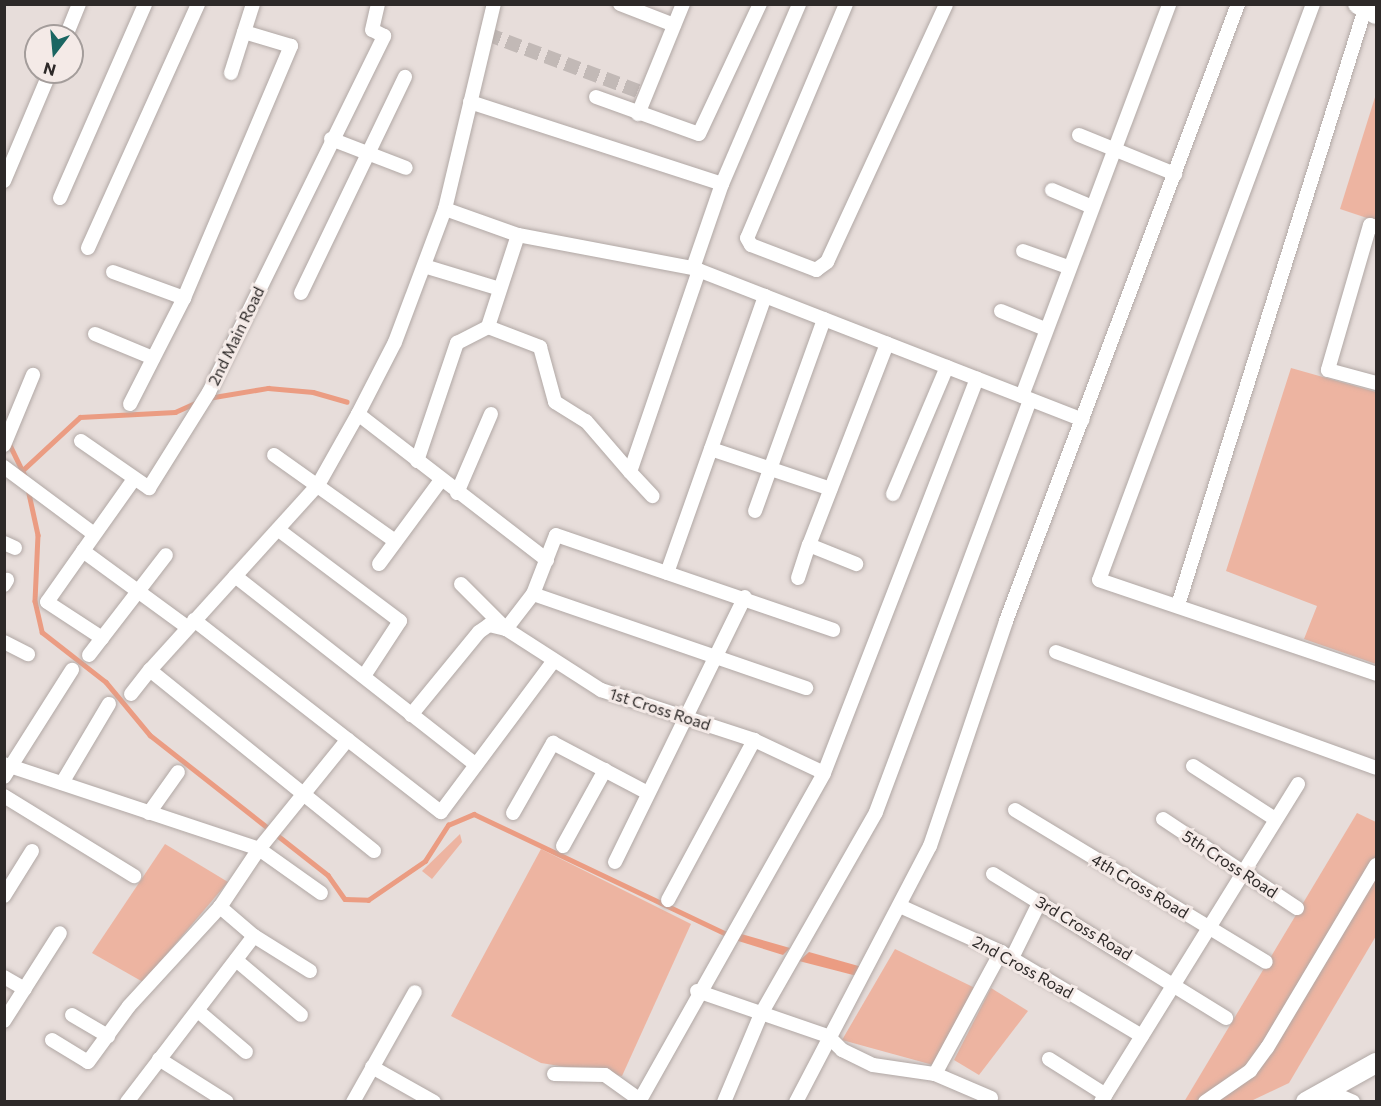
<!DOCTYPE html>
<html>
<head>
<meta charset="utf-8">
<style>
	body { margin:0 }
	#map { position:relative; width:1381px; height:1106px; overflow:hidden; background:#e7ddda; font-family:Commissioner,sans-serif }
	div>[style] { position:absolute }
	.green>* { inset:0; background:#edb4a1 }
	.water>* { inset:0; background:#eb9c82 }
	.stream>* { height:4.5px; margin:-2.25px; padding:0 2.25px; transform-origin:2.25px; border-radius:2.25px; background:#eb9c82 }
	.street-tunnel>* { height:14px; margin-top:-7px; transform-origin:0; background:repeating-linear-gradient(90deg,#c2b9b6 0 14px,transparent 0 21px) }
	.roads { filter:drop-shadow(0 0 2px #b1a8a5) drop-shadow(0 0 2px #b1a8a5) }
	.street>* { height:14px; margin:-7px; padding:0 7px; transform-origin:7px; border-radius:7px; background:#fff }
	.secondary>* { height:20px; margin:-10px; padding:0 10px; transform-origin:10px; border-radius:10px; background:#fff }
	span { translate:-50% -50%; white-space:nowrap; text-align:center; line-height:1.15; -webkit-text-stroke:6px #f4eae7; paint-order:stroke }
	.street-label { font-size:16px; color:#2d2928 }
	.frame { position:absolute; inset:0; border:6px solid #2d2928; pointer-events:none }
	.north { position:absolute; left:24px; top:24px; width:60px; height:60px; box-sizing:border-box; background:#f4eae7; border:2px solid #a49d9b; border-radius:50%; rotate:196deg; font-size:16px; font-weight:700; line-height:24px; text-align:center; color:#2d2928 }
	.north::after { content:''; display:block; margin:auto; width:21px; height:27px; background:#1a6662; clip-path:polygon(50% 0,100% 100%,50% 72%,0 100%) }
</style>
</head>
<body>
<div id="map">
	<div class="green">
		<i style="clip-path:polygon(1376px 94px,1376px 221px,1340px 209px)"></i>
		<i style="clip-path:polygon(1291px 368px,1376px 392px,1376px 664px,1304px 639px,1317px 606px,1226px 571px)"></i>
		<i style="clip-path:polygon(1357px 813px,1376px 822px,1376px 936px,1289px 1083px,1251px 1101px,1184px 1102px)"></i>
		<i style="clip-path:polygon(460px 834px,462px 842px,432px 879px,422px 871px)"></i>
		<i style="clip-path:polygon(165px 844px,228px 882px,143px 982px,92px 953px)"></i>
		<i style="clip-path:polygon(541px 849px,691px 924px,622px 1076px,541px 1063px,451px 1016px)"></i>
		<i style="clip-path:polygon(895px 949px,975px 988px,933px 1065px,842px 1040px)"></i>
		<i style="clip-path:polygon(991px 988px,1028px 1011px,979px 1075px,954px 1060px)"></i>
	</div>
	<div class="water">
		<i style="clip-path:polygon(738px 933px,790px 948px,783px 955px,735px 940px)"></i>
		<i style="clip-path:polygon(809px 952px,862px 967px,857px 976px,799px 961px)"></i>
	</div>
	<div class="stream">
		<i style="left:208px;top:398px;width:61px;rotate:-9.5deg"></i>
		<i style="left:268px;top:388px;width:45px;rotate:5.1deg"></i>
		<i style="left:313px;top:392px;width:35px;rotate:16deg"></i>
		<i style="left:9px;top:443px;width:39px;rotate:64deg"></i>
		<i style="left:24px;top:469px;width:76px;rotate:-42.9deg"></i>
		<i style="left:80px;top:417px;width:95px;rotate:-3deg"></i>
		<i style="left:175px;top:412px;width:24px;rotate:-24deg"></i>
		<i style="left:28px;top:489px;width:47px;rotate:77.7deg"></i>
		<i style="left:38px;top:535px;width:66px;rotate:92.6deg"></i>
		<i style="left:35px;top:601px;width:32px;rotate:77deg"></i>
		<i style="left:42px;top:632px;width:81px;rotate:38deg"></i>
		<i style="left:106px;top:682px;width:69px;rotate:50.3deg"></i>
		<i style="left:150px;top:735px;width:226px;rotate:38.2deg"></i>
		<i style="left:328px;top:875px;width:29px;rotate:55deg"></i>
		<i style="left:345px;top:899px;width:23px;rotate:2deg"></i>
		<i style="left:368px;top:900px;width:69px;rotate:-34.4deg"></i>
		<i style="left:425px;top:861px;width:43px;rotate:-57.4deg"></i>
		<i style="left:448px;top:825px;width:28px;rotate:-23deg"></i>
		<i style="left:474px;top:814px;width:282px;rotate:25.4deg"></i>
	</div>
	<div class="street-tunnel">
		<i style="left:487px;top:34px;width:170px;rotate:20.7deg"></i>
	</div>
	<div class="roads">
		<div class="street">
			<i style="left:620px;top:4px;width:58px;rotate:21.3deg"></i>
			<i style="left:846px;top:4px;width:254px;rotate:112.9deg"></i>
			<i style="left:747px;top:238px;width:8px;rotate:60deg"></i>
			<i style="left:751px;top:245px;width:70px;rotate:21deg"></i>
			<i style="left:816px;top:270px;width:14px;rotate:-36deg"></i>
			<i style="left:827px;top:262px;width:284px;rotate:-65.2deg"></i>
			<i style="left:1313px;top:4px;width:614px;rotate:110.38deg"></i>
			<i style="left:1099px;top:580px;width:293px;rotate:18.7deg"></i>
			<i style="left:66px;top:36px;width:35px;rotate:-68deg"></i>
			<i style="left:231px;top:73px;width:72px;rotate:-72.3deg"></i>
			<i style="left:596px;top:97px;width:109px;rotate:19.8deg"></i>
			<i style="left:699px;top:134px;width:144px;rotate:-64.9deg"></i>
			<i style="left:470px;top:102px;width:265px;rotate:18deg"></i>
			<i style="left:638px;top:114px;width:119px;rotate:-67.8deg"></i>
			<i style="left:1079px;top:135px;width:104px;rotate:22.1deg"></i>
			<i style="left:331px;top:139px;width:80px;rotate:21.1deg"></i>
			<i style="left:4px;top:181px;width:118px;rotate:-67.1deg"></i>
			<i style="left:1052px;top:190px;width:43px;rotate:23deg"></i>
			<i style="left:60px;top:198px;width:212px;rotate:-66.3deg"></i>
			<i style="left:445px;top:209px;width:77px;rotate:19.6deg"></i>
			<i style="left:518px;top:235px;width:97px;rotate:108.1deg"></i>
			<i style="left:488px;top:327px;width:56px;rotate:21deg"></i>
			<i style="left:540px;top:347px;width:57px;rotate:74.7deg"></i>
			<i style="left:555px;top:402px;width:36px;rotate:32deg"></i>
			<i style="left:586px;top:421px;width:67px;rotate:49.2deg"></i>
			<i style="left:630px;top:472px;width:213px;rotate:-71.1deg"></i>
			<i style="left:1376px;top:227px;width:6px;rotate:-162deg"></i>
			<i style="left:1370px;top:225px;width:151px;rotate:106.2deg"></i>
			<i style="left:1328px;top:370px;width:50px;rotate:15.2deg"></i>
			<i style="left:518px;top:235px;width:178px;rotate:10.7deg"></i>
			<i style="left:693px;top:268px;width:418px;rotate:21.3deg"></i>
			<i style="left:88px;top:248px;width:268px;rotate:-65.7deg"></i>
			<i style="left:1023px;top:251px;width:48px;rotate:19.6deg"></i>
			<i style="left:424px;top:266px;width:79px;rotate:16.8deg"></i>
			<i style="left:693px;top:268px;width:89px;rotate:-71deg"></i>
			<i style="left:722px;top:184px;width:196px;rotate:-66.8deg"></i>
			<i style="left:113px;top:272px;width:76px;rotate:20.1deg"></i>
			<i style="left:301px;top:293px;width:240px;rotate:-64.3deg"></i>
			<i style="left:1001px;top:311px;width:48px;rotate:22.2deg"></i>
			<i style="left:95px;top:334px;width:63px;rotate:22.5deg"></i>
			<i style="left:1022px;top:396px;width:419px;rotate:-69.4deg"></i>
			<i style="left:130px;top:404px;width:119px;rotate:-63deg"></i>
			<i style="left:184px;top:298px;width:274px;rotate:-67deg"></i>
			<i style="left:291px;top:46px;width:49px;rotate:-163.4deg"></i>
			<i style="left:358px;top:414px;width:239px;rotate:37.7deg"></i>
			<i style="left:81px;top:441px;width:83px;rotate:34.7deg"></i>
			<i style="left:149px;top:488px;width:113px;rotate:-58deg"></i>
			<i style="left:209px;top:392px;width:397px;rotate:-63.8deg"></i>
			<i style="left:384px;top:36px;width:13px;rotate:-153deg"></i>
			<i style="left:372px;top:30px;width:27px;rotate:-77deg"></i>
			<i style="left:4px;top:445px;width:76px;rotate:-67.5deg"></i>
			<i style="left:711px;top:449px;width:126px;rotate:18.4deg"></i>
			<i style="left:274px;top:455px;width:148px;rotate:35.4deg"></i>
			<i style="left:417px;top:461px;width:125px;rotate:-71.3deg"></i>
			<i style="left:457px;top:343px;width:35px;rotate:-27deg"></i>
			<i style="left:4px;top:467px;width:112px;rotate:36.7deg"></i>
			<i style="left:630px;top:472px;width:33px;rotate:47deg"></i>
			<i style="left:134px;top:479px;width:88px;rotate:125.3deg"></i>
			<i style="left:83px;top:551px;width:129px;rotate:36.2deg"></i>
			<i style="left:457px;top:493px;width:86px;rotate:-66.7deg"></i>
			<i style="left:893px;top:494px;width:138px;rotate:-67deg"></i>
			<i style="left:755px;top:511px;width:204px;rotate:-70.2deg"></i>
			<i style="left:280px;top:531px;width:150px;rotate:36.9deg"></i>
			<i style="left:400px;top:621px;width:66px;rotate:123.2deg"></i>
			<i style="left:4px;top:543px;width:12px;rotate:24deg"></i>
			<i style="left:809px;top:545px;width:216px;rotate:-68.8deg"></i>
			<i style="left:83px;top:551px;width:62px;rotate:125.2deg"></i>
			<i style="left:47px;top:602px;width:66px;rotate:33.2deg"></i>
			<i style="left:379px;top:564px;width:104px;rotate:-53.6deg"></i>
			<i style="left:667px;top:573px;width:294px;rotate:-70.5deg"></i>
			<i style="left:235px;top:576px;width:306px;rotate:38.1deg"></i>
			<i style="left:798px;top:578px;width:35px;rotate:-72deg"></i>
			<i style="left:809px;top:545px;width:51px;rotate:22deg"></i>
			<i style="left:461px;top:584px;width:64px;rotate:45deg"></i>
			<i style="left:506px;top:629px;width:113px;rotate:32.7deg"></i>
			<i style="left:601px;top:690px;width:161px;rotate:18.1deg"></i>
			<i style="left:754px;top:740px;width:77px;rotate:25.2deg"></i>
			<i style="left:4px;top:585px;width:6px;rotate:-59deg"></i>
			<i style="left:533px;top:594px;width:289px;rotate:19deg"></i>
			<i style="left:1178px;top:605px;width:625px;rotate:-72.58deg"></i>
			<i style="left:194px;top:620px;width:313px;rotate:37.9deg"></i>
			<i style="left:441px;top:812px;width:186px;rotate:-53.3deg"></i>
			<i style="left:506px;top:629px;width:44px;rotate:-52.4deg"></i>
			<i style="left:533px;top:594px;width:63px;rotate:-68.7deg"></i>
			<i style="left:556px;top:535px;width:293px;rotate:18.9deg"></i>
			<i style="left:4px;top:642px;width:27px;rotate:27deg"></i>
			<i style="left:1056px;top:652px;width:340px;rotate:19.9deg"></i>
			<i style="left:89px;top:655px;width:126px;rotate:-52.4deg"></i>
			<i style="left:131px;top:694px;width:31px;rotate:-52deg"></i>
			<i style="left:411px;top:715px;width:107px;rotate:-50.7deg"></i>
			<i style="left:479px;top:632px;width:12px;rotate:-35deg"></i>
			<i style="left:489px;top:625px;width:17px;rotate:13deg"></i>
			<i style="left:4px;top:764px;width:269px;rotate:18.4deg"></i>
			<i style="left:259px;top:849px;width:76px;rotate:35.4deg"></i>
			<i style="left:1193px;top:766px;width:98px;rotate:32.9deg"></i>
			<i style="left:4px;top:777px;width:127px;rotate:-57.6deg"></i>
			<i style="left:62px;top:783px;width:92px;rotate:-59.3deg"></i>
			<i style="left:4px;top:796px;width:153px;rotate:31.6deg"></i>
			<i style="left:1015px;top:810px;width:293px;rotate:31.2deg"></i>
			<i style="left:149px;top:813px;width:50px;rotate:-54.7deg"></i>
			<i style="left:513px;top:813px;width:81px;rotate:-60.3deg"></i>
			<i style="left:553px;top:743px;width:107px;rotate:27.8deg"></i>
			<i style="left:1163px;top:819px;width:161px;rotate:33.6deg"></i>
			<i style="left:563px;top:846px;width:87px;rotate:-61.1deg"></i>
			<i style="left:374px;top:851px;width:288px;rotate:-141.1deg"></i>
			<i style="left:150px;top:670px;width:250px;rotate:-47.8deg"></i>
			<i style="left:318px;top:485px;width:81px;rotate:-60.6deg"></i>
			<i style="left:358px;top:414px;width:81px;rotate:-62.8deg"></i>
			<i style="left:395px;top:342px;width:142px;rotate:-69.4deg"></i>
			<i style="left:445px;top:209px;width:211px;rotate:-76.6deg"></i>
			<i style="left:615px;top:862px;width:295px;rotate:-63.9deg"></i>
			<i style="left:993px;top:874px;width:274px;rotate:31.7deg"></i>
			<i style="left:4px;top:896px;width:53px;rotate:-58.1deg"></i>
			<i style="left:668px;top:900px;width:182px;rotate:-61.7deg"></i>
			<i style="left:900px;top:906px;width:111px;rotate:24.5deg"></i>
			<i style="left:1001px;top:952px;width:164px;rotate:30.8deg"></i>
			<i style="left:254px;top:936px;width:66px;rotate:32deg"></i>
			<i style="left:1012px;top:958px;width:64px;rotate:-63.8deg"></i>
			<i style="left:236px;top:960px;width:85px;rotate:40.2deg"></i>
			<i style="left:4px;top:977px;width:24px;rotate:30deg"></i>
			<i style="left:697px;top:991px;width:139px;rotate:19deg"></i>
			<i style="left:828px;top:1036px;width:20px;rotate:45deg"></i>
			<i style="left:842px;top:1050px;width:34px;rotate:26deg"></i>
			<i style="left:873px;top:1065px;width:63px;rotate:8.3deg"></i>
			<i style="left:935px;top:1074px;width:139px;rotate:-61.6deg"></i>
			<i style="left:198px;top:1011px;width:63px;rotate:40.5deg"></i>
			<i style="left:72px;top:1015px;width:42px;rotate:30.3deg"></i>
			<i style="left:4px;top:1021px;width:104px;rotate:-57.5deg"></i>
			<i style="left:52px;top:1040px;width:42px;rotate:31.4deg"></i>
			<i style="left:88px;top:1062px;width:69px;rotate:-53.8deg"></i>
			<i style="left:129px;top:1006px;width:134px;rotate:-47.4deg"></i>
			<i style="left:220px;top:907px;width:70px;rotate:-56.1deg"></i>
			<i style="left:259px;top:849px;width:141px;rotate:-51deg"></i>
			<i style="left:159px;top:1059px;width:80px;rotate:32.3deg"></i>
			<i style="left:1049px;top:1059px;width:67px;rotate:32.3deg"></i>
			<i style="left:372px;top:1067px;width:71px;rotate:29.4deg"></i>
			<i style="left:554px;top:1074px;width:51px;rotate:1.1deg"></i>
			<i style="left:605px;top:1075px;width:43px;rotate:35.5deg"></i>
			<i style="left:640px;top:1100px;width:375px;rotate:-60.6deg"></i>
			<i style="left:824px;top:773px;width:423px;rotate:-68.8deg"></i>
			<i style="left:935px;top:1074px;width:61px;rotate:23.2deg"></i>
			<i style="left:1330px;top:1092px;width:25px;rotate:23deg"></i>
			<i style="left:127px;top:1102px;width:209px;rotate:-52.6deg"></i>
			<i style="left:254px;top:936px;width:45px;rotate:-139.5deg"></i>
			<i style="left:353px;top:1102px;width:126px;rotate:-60.6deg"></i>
			<i style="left:724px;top:1102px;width:95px;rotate:-67.2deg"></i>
			<i style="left:761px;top:1014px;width:232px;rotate:-60.3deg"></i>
			<i style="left:876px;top:812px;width:440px;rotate:-69.5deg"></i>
			<i style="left:796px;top:1102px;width:289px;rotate:-62.4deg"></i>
			<i style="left:930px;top:846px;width:237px;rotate:-71.3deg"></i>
			<i style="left:1006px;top:621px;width:659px;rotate:-69.39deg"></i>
			<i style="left:1101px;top:1102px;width:374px;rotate:-58.2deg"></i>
			<i style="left:1205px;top:1102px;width:55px;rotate:-34.6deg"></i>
			<i style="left:1250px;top:1071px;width:29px;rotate:-54deg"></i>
			<i style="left:1267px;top:1048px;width:213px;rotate:-59.2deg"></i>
		</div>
		<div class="secondary">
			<i style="left:1358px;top:4px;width:21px;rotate:29deg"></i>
			<i style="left:1306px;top:1102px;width:80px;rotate:-29.1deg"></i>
		</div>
	</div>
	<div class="street-label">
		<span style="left:236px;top:336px;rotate:-64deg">2nd Main Road</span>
		<span style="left:660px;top:709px;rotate:18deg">1st Cross Road</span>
		<span style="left:1230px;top:864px;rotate:33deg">5th Cross Road</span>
		<span style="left:1140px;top:886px;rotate:31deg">4th Cross Road</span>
		<span style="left:1084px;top:928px;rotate:31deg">3rd Cross Road</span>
		<span style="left:1023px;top:967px;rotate:29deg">2nd Cross Road</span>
	</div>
	<div class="frame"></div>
	<div class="north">N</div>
</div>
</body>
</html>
